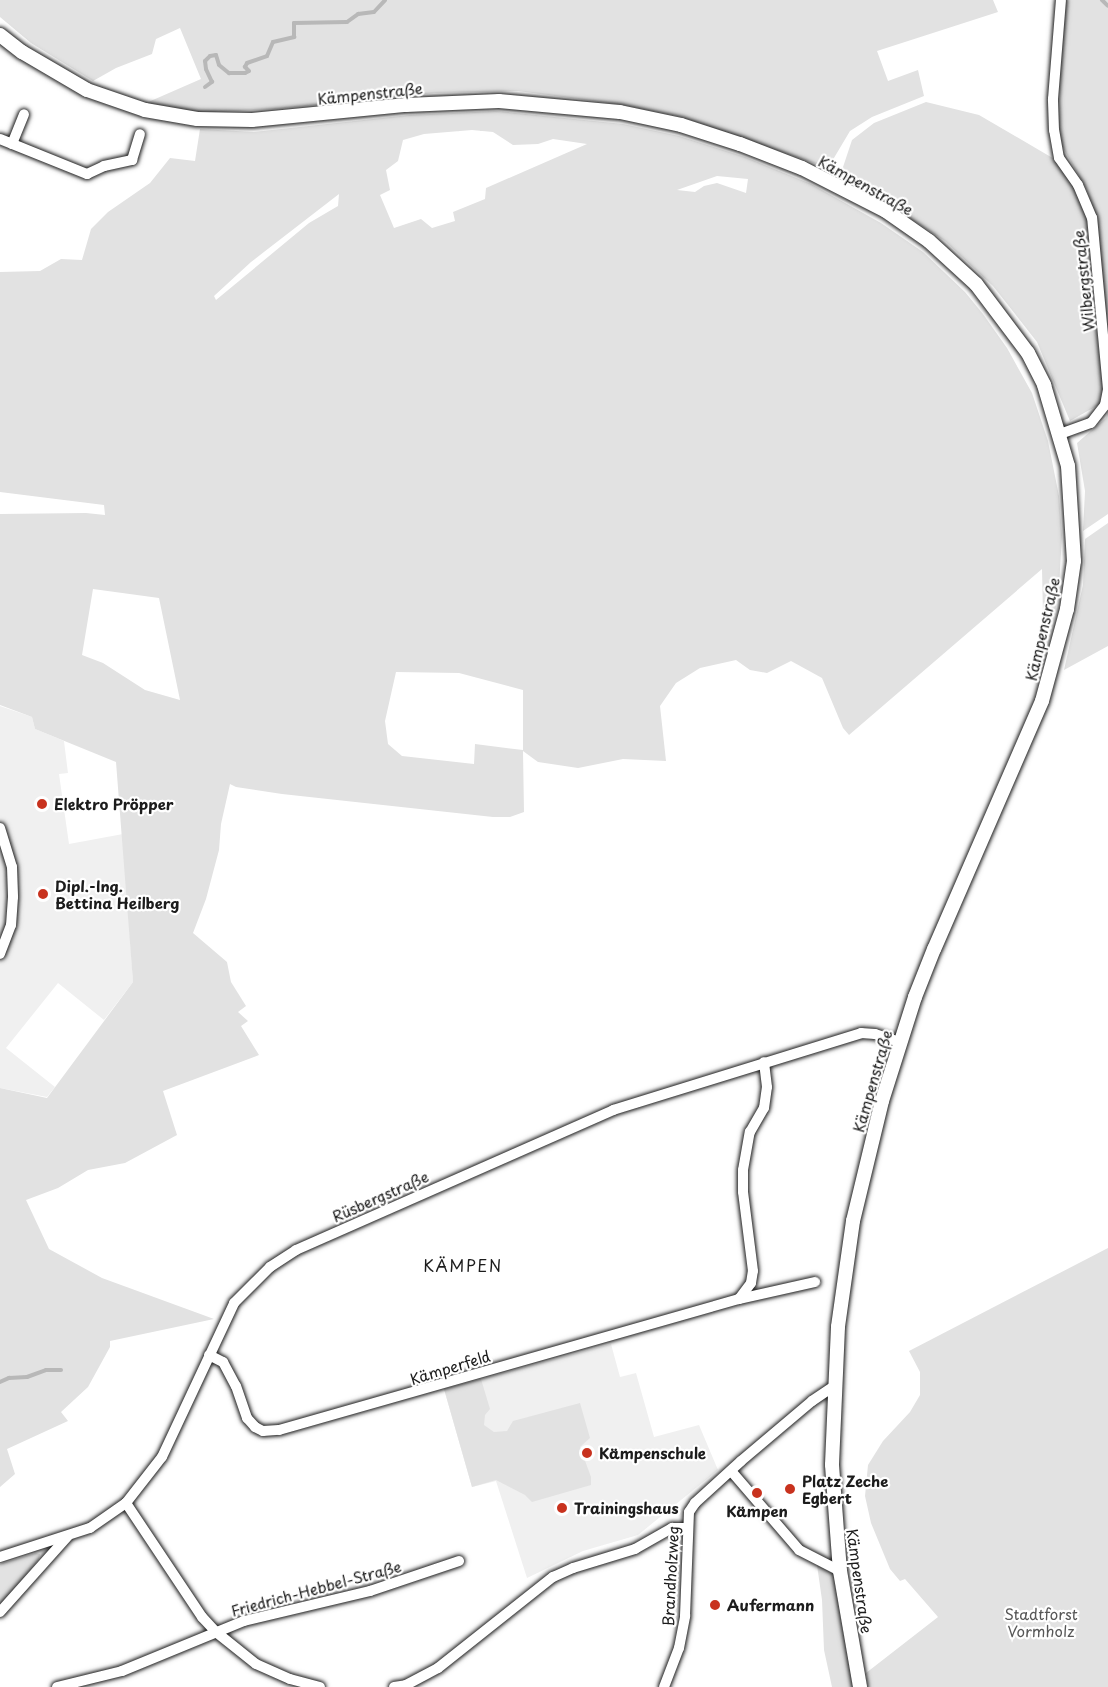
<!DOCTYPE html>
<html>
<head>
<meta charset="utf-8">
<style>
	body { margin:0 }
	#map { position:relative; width:1108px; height:1687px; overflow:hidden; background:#fff; font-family:"Playpen Sans",sans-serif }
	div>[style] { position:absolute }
	.built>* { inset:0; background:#f0f0f0 }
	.green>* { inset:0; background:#e2e2e2 }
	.stream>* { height:4px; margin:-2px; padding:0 2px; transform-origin:2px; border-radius:2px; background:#b8b8b8 }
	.roads { filter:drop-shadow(0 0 2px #1c1c1c) drop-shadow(0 0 2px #1c1c1c) }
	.minor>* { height:10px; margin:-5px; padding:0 5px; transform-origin:5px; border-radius:5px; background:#fff }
	.tertiary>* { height:14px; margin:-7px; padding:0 7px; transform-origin:7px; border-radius:7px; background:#fff }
	.dots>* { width:16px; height:16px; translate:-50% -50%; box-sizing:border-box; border:3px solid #fff; border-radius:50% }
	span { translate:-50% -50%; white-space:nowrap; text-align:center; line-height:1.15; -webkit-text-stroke:4.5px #fff; paint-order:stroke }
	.street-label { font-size:15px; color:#1c1c1c }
	.poi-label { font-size:15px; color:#1c1c1c; font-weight:700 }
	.left { translate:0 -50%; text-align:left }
	.park-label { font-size:15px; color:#575757 }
	.neighbourhood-label { font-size:16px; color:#1c1c1c; letter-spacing:1.5px }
</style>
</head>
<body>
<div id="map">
	<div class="built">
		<i style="clip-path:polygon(0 706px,32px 717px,35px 729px,64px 741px,68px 773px,59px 774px,69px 844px,123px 834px,133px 982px,104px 1020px,58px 983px,6px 1048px,55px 1087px,47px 1097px,0 1088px)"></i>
		<i style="clip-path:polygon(611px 1344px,620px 1377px,636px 1373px,654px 1437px,699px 1425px,718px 1470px,638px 1535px,583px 1551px,527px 1578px,496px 1481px,472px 1487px,444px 1389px)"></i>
	</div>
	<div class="green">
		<i style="clip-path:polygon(0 0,993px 0,998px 12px,877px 51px,888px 81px,918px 70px,924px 96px,872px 117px,850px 131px,828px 168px,682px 117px,624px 105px,518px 91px,435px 93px,275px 109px,194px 113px,146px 103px,201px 79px,180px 28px,156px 39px,152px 54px,116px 68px,93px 81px,31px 43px,0 17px)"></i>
		<i style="clip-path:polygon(1066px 0,1108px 0,1108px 332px,1096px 216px,1086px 188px,1062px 146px,1059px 124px,1060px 70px)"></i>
		<i style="clip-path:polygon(926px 102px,979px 115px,1056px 160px,1076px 188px,1087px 216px,1098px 346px,1104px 387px,1100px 404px,1070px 421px,1037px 342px,993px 286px,945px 241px,841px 173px,852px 140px,874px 123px)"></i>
		<i style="clip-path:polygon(evenodd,497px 111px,623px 124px,679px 136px,745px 157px,811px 184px,881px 223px,923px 252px,965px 292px,983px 314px,1007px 348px,1032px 393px,1048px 441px,1059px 496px,1062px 535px,1059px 587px,1055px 612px,1043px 616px,1042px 569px,849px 735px,843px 728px,822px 678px,791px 661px,767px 673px,750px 670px,736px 660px,700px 668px,676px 683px,660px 706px,666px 761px,623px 759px,578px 768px,538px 762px,523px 751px,524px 812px,510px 817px,493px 817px,282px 794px,236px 787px,230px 784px,221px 824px,219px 850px,206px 899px,193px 933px,227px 962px,231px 982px,246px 1006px,238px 1012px,248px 1021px,241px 1026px,259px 1055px,163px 1091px,177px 1135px,125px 1163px,88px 1170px,58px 1188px,26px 1200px,49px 1249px,102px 1278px,214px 1319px,110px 1341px,110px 1347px,88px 1387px,61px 1412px,68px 1421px,7px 1449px,15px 1474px,0 1487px,0 1088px,47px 1098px,133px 982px,116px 762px,35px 729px,32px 717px,0 705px,0 514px,86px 513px,105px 515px,104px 505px,0 492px,0 272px,40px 271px,61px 259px,82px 260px,91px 229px,108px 212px,150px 183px,170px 158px,195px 161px,200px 129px,254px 132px,410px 115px,497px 111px,472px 130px,493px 132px,513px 145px,538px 144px,553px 139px,587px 144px,486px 188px,485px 199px,453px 212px,455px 221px,432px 228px,421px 219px,394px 228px,380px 195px,390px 190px,386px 170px,398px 161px,403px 140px,424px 134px,472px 130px,497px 111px,717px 176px,748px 179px,746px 193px,717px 183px,704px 186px,695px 192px,677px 190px,717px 176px,497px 111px,339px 194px,338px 206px,309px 223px,216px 300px,214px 296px,251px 262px,339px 194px,497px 111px,93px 589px,159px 598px,180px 700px,145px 690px,103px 663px,82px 655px,93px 589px,497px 111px,396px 672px,459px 673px,523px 690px,523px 750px,475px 744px,474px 764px,402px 756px,388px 744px,385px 721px,396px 672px)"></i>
		<i style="clip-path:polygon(1108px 411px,1108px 514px,1083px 531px,1085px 491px,1077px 443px,1106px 418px)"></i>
		<i style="clip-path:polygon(1108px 523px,1108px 646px,1064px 670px,1083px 585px,1085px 539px)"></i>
		<i style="clip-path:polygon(1108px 1248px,1108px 1687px,868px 1687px,866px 1673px,938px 1617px,905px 1579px,900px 1581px,890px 1569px,871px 1523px,865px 1496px,868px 1465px,883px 1441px,910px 1412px,920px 1395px,920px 1372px,909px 1351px)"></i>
		<i style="clip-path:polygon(481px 1379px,490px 1409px,485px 1415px,484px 1425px,494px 1432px,507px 1431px,513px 1421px,580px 1403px,590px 1438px,580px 1447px,591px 1477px,591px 1485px,532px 1502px,525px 1495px,496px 1480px,472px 1487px,444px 1389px)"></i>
		<i style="clip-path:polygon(36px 1553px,40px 1554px,39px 1559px,0 1608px,0 1564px)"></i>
		<i style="clip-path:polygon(817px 1565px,835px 1575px,856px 1687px,832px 1687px,824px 1650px,822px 1600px)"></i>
	</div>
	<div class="stream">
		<i style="left:1102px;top:0;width:8px;rotate:45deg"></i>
		<i style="left:205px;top:87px;width:9px;rotate:-36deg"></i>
		<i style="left:212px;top:82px;width:14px;rotate:-115deg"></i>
		<i style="left:206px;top:69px;width:8px;rotate:-97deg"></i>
		<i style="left:205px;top:61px;width:7px;rotate:-45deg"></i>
		<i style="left:210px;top:56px;width:6px;rotate:-9deg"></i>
		<i style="left:216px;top:55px;width:10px;rotate:73deg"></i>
		<i style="left:219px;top:65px;width:13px;rotate:39deg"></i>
		<i style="left:229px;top:73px;width:16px"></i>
		<i style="left:245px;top:73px;width:4px;rotate:-27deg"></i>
		<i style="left:249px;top:71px;width:6px;rotate:-135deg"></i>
		<i style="left:245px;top:67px;width:4px;rotate:-63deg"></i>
		<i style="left:247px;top:63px;width:21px;rotate:-19deg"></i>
		<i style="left:267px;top:56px;width:15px;rotate:-67deg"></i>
		<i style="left:273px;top:42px;width:22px;rotate:-13deg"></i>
		<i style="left:294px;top:37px;width:14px;rotate:-90deg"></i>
		<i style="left:294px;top:23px;width:53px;rotate:-1.1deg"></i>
		<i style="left:347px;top:22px;width:14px;rotate:-36deg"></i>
		<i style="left:358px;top:14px;width:16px;rotate:-7deg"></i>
		<i style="left:374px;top:12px;width:16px;rotate:-47deg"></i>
		<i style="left:0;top:1382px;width:10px;rotate:-24deg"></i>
		<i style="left:9px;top:1378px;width:18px;rotate:-3deg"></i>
		<i style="left:27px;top:1377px;width:20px;rotate:-20deg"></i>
		<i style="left:46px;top:1370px;width:15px"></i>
	</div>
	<div class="roads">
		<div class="minor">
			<i style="left:0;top:139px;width:94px;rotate:21.9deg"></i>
			<i style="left:87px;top:174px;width:19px;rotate:-25deg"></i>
			<i style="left:104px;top:166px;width:29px;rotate:-12deg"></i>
			<i style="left:132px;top:160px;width:27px;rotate:-73deg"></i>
			<i style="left:12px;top:144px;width:32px;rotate:-68deg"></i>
			<i style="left:1060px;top:434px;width:33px;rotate:-20deg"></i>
			<i style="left:1091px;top:423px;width:23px;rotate:-52deg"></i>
			<i style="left:1105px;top:405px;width:16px;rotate:-79deg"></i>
			<i style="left:1108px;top:389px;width:172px;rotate:-95.3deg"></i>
			<i style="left:1092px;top:218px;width:36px;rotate:-113deg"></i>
			<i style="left:1078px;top:185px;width:33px;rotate:-125deg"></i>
			<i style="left:1059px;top:158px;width:28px;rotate:-100deg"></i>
			<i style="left:1054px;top:130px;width:31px;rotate:-92deg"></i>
			<i style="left:1053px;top:99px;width:99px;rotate:-85.4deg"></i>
			<i style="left:0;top:828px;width:41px;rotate:72.9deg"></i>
			<i style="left:12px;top:867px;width:30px;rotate:88deg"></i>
			<i style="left:13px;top:897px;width:28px;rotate:94deg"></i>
			<i style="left:11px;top:925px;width:31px;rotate:111deg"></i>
			<i style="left:739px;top:1299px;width:78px;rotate:-12.6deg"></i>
			<i style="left:209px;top:1355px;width:16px;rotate:27deg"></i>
			<i style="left:223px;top:1362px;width:27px;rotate:62deg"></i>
			<i style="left:236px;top:1386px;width:34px;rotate:71deg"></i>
			<i style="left:247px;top:1418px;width:12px;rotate:48deg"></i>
			<i style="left:255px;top:1427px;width:9px;rotate:27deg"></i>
			<i style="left:263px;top:1431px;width:16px;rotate:-4deg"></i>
			<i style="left:279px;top:1430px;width:478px;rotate:-15.9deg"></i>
			<i style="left:739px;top:1299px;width:20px;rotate:-53deg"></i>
			<i style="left:751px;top:1283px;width:12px;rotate:-81deg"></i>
			<i style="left:753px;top:1271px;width:80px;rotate:-97.2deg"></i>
			<i style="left:743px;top:1192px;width:22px;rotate:-90deg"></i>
			<i style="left:743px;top:1170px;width:39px;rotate:-80deg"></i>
			<i style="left:750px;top:1132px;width:28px;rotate:-60deg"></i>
			<i style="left:764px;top:1108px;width:21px;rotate:-82deg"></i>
			<i style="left:767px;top:1087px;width:25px;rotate:-97deg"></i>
			<i style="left:732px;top:1472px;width:103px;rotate:49.3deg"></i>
			<i style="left:799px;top:1550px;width:46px;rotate:27.1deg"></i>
			<i style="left:126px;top:1503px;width:137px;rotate:56.3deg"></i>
			<i style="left:202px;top:1617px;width:21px;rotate:47deg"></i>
			<i style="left:216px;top:1632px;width:51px;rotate:38.7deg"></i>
			<i style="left:256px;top:1664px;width:37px;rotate:24deg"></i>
			<i style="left:290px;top:1679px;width:31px;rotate:15deg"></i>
			<i style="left:0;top:1557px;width:95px;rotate:-17.9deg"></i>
			<i style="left:90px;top:1528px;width:44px;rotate:-34.8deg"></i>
			<i style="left:126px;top:1503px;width:58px;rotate:-52deg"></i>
			<i style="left:162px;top:1457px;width:170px;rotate:-64.9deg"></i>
			<i style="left:234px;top:1303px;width:51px;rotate:-45deg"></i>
			<i style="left:270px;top:1267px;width:31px;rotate:-33deg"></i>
			<i style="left:296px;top:1250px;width:347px;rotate:-23.8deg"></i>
			<i style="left:613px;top:1110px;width:260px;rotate:-17.2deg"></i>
			<i style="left:861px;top:1033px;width:14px;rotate:4deg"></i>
			<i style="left:875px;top:1034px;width:26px;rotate:18deg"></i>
			<i style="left:0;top:1612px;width:102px;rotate:-48.2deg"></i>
			<i style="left:57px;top:1687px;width:67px;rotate:-13.8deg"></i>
			<i style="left:122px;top:1671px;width:132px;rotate:-22.3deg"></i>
			<i style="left:244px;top:1621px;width:130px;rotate:-13.4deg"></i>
			<i style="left:370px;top:1591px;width:94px;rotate:-18.6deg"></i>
			<i style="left:394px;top:1687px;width:12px;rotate:-9deg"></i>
			<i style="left:406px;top:1685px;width:36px;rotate:-28deg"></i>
			<i style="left:438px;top:1668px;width:147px;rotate:-38.4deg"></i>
			<i style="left:553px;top:1577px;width:22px;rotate:-24deg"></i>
			<i style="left:573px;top:1568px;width:65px;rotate:-17deg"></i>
			<i style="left:635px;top:1549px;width:43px;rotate:-29.6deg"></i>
			<i style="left:672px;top:1528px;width:15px"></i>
			<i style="left:664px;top:1687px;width:42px;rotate:-69deg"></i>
			<i style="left:679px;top:1648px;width:33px;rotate:-79deg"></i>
			<i style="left:685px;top:1616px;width:104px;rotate:-87.8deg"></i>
			<i style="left:689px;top:1512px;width:11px;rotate:-56deg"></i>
			<i style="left:695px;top:1503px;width:62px;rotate:-42.4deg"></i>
			<i style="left:741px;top:1461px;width:93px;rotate:-40.2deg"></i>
			<i style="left:812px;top:1401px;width:27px;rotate:-34deg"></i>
		</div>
		<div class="tertiary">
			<i style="left:0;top:35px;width:28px;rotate:38deg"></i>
			<i style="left:22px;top:52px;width:75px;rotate:30.3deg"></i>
			<i style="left:87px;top:90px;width:61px;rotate:19deg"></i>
			<i style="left:145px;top:110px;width:53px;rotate:9.8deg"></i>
			<i style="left:197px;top:119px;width:55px;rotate:1deg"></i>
			<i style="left:252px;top:120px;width:155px;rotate:-5.6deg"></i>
			<i style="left:406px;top:105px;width:93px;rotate:-2.5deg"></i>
			<i style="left:499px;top:101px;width:121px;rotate:5.2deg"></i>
			<i style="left:620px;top:112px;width:62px;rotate:12deg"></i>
			<i style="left:681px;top:125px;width:62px;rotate:17.9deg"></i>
			<i style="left:740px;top:144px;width:66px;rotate:21.2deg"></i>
			<i style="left:802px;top:168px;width:94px;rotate:27.1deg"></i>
			<i style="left:886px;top:211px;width:52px;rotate:34.9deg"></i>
			<i style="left:929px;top:241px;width:64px;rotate:42.5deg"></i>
			<i style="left:976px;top:284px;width:86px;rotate:53deg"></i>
			<i style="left:1028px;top:353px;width:36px;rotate:63deg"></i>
			<i style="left:1044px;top:385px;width:84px;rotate:73.5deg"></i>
			<i style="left:1068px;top:466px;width:95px;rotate:86.4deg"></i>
			<i style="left:1074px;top:561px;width:49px;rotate:98.3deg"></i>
			<i style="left:1067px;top:609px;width:95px;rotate:105.2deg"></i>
			<i style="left:1042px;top:701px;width:270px;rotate:113.5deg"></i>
			<i style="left:934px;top:949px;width:52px;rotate:111.6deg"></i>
			<i style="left:915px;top:997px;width:109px;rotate:107.6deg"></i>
			<i style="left:882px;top:1101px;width:123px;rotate:103.6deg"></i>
			<i style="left:853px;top:1221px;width:107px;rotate:98.1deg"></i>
			<i style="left:838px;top:1327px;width:138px;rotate:92.5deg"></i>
			<i style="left:832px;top:1465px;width:106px;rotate:85.7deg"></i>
			<i style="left:840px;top:1571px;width:118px;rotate:80.2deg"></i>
		</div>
	</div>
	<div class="dots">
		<i style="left:42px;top:804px;background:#c8321e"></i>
		<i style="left:43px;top:894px;background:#c8321e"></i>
		<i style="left:587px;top:1453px;background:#c8321e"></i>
		<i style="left:790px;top:1489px;background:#c8321e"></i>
		<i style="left:757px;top:1493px;background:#c8321e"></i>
		<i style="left:562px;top:1508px;background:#c8321e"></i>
		<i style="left:715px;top:1605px;background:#c8321e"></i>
	</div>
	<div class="street-label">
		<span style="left:370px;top:93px;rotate:-6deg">Kämpenstraße</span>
		<span style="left:866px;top:185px;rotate:29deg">Kämpenstraße</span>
		<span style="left:1083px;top:281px;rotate:-96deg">Wilbergstraße</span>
		<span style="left:1042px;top:629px;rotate:-77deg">Kämpenstraße</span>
		<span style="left:872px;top:1081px;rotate:-74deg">Kämpenstraße</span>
		<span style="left:380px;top:1196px;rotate:-24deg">Rüsbergstraße</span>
		<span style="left:450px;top:1367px;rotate:-17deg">Kämperfeld</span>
		<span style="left:670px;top:1576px;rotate:-87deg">Brandholzweg</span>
		<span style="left:860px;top:1581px;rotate:82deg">Kämpenstraße</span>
		<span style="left:316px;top:1588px;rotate:-15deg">Friedrich-Hebbel-Straße</span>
	</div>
	<div class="poi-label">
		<span class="left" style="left:54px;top:804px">Elektro Pröpper</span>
		<span class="left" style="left:55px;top:894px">Dipl.-Ing.<br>Bettina Heilberg</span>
		<span class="left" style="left:599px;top:1453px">Kämpenschule</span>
		<span class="left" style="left:802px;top:1489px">Platz Zeche<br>Egbert</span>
		<span class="left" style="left:574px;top:1508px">Trainingshaus</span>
		<span style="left:757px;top:1511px">Kämpen</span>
		<span class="left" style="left:727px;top:1605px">Aufermann</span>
	</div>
	<div class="park-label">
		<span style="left:1041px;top:1622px">Stadtforst<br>Vormholz</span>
	</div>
	<div class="neighbourhood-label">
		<span style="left:463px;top:1265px">KÄMPEN</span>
	</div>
</div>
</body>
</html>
